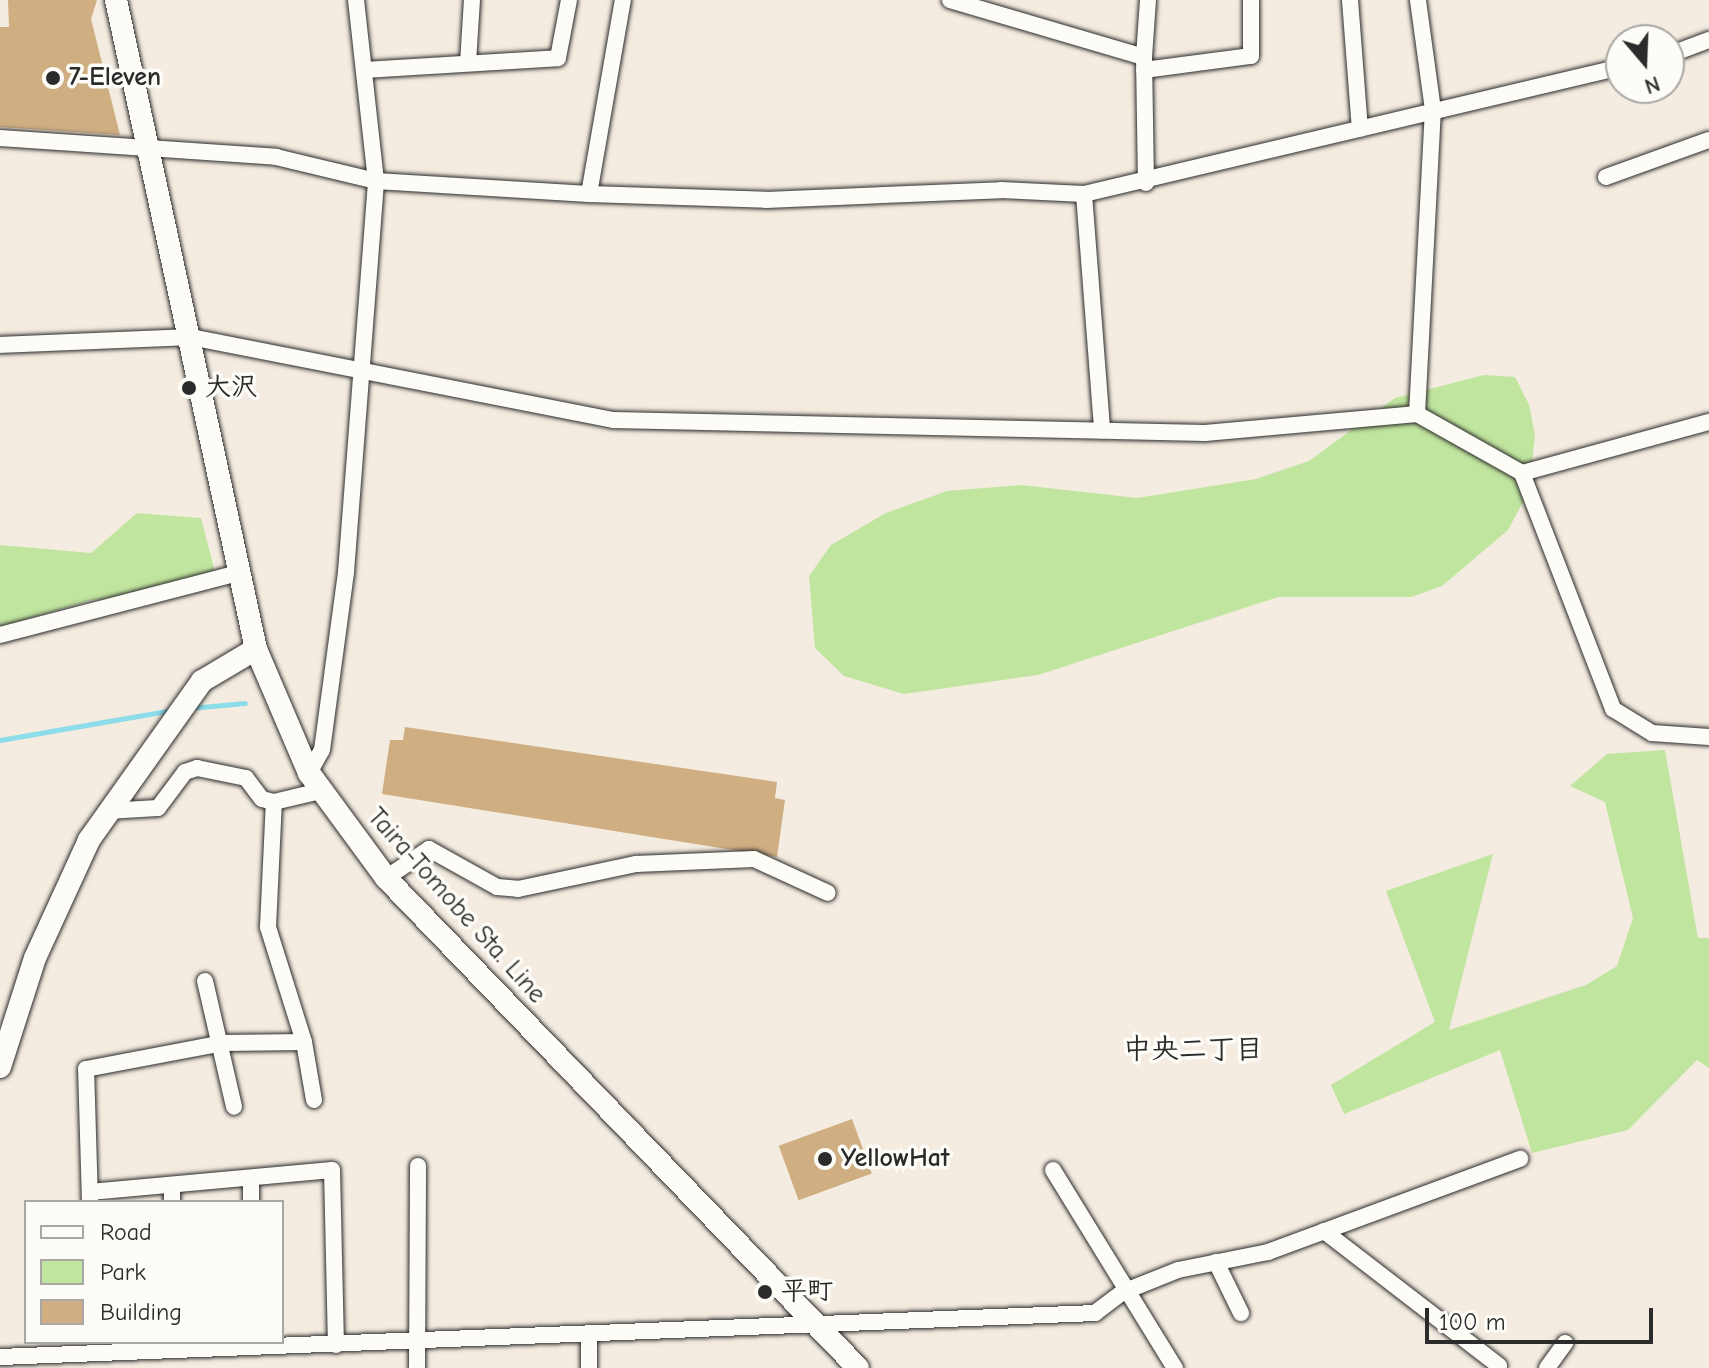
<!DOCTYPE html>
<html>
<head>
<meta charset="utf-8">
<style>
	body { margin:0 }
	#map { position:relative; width:1709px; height:1368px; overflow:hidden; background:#f4ece0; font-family:"Comic Neue","Klee One",sans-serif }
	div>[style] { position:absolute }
	.green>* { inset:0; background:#c0e59f }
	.stream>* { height:5px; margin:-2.5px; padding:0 2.5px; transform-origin:2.5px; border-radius:2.5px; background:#8cdce9 }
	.building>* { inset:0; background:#cfae82; transform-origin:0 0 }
	.roads { filter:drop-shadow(0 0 2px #2b2b2b) drop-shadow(0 0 2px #2b2b2b) }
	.minor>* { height:16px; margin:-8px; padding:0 8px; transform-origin:8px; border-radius:8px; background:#fdfcf7 }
	.major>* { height:22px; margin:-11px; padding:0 11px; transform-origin:11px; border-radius:11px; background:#fdfcf7 }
	.dots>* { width:22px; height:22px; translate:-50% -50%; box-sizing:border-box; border:4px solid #fdfcf7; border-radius:50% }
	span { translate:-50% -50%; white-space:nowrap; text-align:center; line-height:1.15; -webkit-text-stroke:7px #fdfcf7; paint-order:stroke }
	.poi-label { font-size:26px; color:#2b2b2b; font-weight:700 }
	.left { translate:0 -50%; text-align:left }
	.street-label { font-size:26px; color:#2b2b2b }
	.neighbourhood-label { font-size:28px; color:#2b2b2b; font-weight:700 }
	.legend { position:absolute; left:24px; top:1200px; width:260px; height:144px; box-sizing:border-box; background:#fdfcf7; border:2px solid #a9a8a5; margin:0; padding:10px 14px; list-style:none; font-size:24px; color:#2b2b2b }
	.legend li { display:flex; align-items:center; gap:16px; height:40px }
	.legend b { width:40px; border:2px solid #a9a8a5 }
	.north { position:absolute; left:1605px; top:24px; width:80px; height:80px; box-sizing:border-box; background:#fdfcf7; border:2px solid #a9a8a5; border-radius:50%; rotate:161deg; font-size:22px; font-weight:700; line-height:32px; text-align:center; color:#2b2b2b }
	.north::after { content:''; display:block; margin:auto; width:28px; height:36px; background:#2b2b2b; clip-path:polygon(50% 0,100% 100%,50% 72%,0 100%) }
	.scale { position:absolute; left:1425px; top:1308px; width:228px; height:36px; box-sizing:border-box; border:4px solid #2b2b2b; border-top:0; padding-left:10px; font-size:24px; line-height:28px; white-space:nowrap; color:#2b2b2b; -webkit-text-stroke:6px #fdfcf7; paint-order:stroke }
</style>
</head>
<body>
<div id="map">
	<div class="green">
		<i style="clip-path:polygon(1484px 375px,1515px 377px,1529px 405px,1535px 435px,1529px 491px,1508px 530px,1442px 586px,1411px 597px,1278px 597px,1038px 675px,904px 694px,844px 676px,815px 648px,809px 576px,831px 545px,886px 513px,947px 491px,1021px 485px,1137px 498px,1256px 479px,1309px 461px,1395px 398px)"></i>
		<i style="clip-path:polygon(137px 513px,201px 518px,219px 588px,92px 600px,0 627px,0 545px,91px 553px)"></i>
		<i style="clip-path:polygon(1665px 750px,1698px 938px,1709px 938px,1709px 1068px,1697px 1060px,1628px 1130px,1532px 1153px,1500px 1050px,1344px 1114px,1331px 1085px,1435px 1022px,1386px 891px,1493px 854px,1449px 1030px,1586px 985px,1617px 966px,1633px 918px,1605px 802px,1570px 786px,1607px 754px)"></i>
	</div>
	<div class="stream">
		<i style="left:190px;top:708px;width:55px;rotate:-5.2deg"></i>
		<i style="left:0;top:740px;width:175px;rotate:-9.9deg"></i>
	</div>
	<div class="building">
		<i style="clip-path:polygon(8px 0,97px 0,91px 19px,120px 135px,0 127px,0 27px,9px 27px)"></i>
		<i style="clip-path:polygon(405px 727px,777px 782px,775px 798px,785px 800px,777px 857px,382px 794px,390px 740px,403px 740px)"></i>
		<i style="left:852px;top:1119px;width:58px;height:78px;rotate:70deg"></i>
	</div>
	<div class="roads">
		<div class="minor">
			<i style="left:950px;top:0;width:202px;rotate:16.4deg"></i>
			<i style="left:1144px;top:57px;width:126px;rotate:89.1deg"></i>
			<i style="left:1350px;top:0;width:129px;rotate:85.6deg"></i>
			<i style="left:1669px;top:55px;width:43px;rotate:-20.6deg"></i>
			<i style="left:1144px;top:57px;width:57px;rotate:-86deg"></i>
			<i style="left:468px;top:63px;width:63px;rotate:-86.4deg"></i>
			<i style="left:364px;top:70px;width:194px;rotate:-3.5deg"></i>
			<i style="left:558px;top:58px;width:59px;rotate:-79.3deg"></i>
			<i style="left:1144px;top:70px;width:108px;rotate:-7.5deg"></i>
			<i style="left:1251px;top:56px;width:56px;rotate:-90deg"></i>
			<i style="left:0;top:138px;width:277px;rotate:3.9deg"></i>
			<i style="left:276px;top:157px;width:103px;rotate:13.5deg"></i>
			<i style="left:376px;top:181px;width:213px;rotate:3.5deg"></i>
			<i style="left:589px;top:194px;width:177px;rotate:1.9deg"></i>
			<i style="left:766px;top:200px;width:235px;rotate:-2.4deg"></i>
			<i style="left:1001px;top:190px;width:83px;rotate:2.8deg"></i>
			<i style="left:1084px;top:194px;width:552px;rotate:-13.31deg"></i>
			<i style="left:1606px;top:177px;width:109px;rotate:-19.8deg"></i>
			<i style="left:589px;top:194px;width:197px;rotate:-80.1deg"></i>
			<i style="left:1084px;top:194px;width:237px;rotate:85.6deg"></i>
			<i style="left:0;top:345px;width:190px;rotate:-2.4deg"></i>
			<i style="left:190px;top:337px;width:431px;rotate:11.1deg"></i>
			<i style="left:613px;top:420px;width:592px;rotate:1.26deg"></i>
			<i style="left:1205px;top:433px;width:213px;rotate:-5.1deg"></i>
			<i style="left:1417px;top:414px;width:120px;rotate:29.3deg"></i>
			<i style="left:1522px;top:473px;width:253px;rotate:68.9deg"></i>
			<i style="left:1613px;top:709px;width:46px;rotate:31.6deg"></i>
			<i style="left:1652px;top:733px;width:57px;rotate:4deg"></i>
			<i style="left:1417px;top:414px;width:304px;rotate:-87deg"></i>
			<i style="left:1433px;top:110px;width:111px;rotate:-97.8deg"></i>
			<i style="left:1522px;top:473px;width:194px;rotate:-15.3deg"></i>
			<i style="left:0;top:635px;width:246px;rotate:-14.6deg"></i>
			<i style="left:309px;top:773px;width:26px;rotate:-61deg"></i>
			<i style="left:322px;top:750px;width:180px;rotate:-82.3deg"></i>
			<i style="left:346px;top:572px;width:392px;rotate:-85.6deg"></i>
			<i style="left:376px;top:181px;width:182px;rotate:-96.3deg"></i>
			<i style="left:107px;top:811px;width:51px;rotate:-3.4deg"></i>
			<i style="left:158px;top:808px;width:45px;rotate:-53.1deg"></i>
			<i style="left:185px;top:772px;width:13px;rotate:-18deg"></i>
			<i style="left:197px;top:768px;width:50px;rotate:11.5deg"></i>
			<i style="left:246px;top:778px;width:26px;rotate:53deg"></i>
			<i style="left:262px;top:799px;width:12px;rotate:14deg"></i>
			<i style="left:386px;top:878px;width:52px;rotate:-34deg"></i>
			<i style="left:429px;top:849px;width:78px;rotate:29.2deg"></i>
			<i style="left:497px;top:887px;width:21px;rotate:5deg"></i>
			<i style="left:518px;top:889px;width:121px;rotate:-12deg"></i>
			<i style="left:636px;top:864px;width:118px;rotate:-2.4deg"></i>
			<i style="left:754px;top:859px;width:81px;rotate:24.7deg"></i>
			<i style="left:205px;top:981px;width:129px;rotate:77deg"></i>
			<i style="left:314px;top:1100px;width:59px;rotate:-99.8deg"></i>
			<i style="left:304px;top:1042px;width:121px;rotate:-107.4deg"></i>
			<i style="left:268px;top:927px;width:125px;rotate:-87.3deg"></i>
			<i style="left:274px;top:802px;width:47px;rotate:-13.4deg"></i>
			<i style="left:1053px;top:1170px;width:233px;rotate:58.4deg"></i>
			<i style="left:251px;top:1178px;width:24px;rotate:90deg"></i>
			<i style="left:172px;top:1185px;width:17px;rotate:90deg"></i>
			<i style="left:90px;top:1192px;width:243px;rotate:-5.2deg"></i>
			<i style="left:332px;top:1170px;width:175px;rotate:88.7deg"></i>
			<i style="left:90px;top:1202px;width:133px;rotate:-91.7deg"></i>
			<i style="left:86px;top:1069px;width:139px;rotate:-10.7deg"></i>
			<i style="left:223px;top:1043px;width:81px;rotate:-0.7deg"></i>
			<i style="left:1324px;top:1231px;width:221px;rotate:37.6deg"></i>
			<i style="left:1216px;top:1262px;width:57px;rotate:63.9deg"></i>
			<i style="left:589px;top:1336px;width:32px;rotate:90deg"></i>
			<i style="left:0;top:1357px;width:1096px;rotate:-2.3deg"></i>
			<i style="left:1095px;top:1313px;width:35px;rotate:-37deg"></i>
			<i style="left:1123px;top:1292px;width:59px;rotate:-21.8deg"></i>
			<i style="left:1178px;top:1270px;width:92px;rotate:-11.3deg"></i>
			<i style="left:1268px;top:1252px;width:269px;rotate:-20.3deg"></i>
			<i style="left:417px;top:1368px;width:202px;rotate:-89.7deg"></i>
			<i style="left:1547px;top:1368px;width:31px;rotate:-54deg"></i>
		</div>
		<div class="major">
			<i style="left:116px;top:0;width:664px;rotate:77.83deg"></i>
			<i style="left:256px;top:649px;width:135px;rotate:66.9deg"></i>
			<i style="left:309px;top:773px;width:130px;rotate:53.7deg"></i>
			<i style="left:386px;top:878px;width:680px;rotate:46.07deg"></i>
			<i style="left:0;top:1067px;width:114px;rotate:-72.2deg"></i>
			<i style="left:35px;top:958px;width:130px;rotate:-65.4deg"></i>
			<i style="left:89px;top:840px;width:195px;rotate:-54.6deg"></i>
			<i style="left:202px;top:681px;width:63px;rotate:-30.7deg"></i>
		</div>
	</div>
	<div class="dots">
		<i style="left:53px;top:78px;background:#2b2b2b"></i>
		<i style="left:189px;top:388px;background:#2b2b2b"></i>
		<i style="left:825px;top:1159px;background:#2b2b2b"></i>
		<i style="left:765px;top:1292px;background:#2b2b2b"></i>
	</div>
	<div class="poi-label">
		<span class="left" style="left:69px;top:78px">7-Eleven</span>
		<span class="left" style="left:205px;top:388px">大沢</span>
		<span class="left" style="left:841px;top:1159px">YellowHat</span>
		<span class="left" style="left:781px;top:1292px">平町</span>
	</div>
	<div class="street-label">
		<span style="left:456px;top:906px;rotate:48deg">Taira-Tomobe Sta. Line</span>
	</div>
	<div class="neighbourhood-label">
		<span style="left:1193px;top:1049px">中央二丁目</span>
	</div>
	<ul class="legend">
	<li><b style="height:10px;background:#fdfcf7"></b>Road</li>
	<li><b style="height:22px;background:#c0e59f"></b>Park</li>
	<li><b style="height:22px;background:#cfae82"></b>Building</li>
	</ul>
	<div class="north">N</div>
	<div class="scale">100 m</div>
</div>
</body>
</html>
